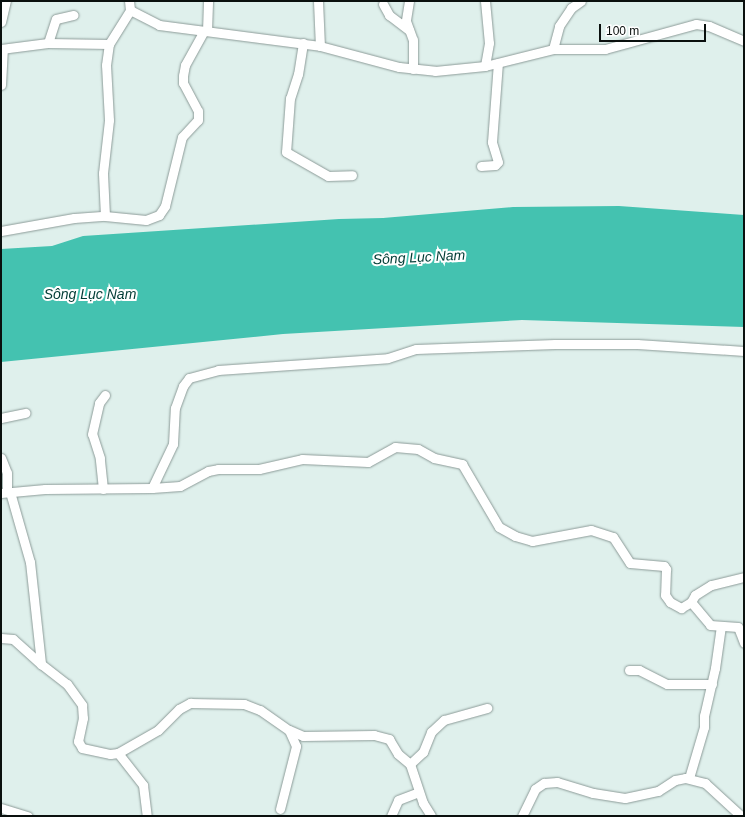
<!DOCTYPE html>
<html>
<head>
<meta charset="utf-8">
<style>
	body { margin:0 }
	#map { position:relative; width:745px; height:817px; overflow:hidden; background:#dff0ec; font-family:Arial,sans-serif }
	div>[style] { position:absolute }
	.water>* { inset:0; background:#44c2b0 }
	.roads { filter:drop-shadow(0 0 1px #8c9b98) drop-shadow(0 0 1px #8c9b98) }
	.minor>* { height:9px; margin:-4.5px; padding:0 4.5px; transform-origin:4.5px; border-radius:4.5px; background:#fff }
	span { translate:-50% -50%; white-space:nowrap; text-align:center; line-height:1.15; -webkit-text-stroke:4px #fff; paint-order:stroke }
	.water-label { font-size:14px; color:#013c35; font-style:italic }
	.frame { position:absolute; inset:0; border:2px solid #0a100e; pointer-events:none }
	.scale { position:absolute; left:599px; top:24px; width:107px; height:18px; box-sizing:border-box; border:2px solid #0a100e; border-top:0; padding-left:5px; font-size:12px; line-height:14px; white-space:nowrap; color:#0a100e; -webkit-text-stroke:3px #fff; paint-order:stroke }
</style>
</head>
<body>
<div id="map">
	<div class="water">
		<i style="clip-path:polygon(619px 206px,744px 215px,744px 327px,522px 320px,283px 334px,1px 362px,1px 249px,52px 246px,83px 236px,339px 219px,383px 218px,513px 207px)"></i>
	</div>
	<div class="roads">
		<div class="minor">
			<i style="left:318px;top:1px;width:45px;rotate:87.5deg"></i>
			<i style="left:409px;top:1px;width:20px;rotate:99deg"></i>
			<i style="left:406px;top:21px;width:20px;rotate:70deg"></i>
			<i style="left:413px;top:40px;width:29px;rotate:90deg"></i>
			<i style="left:485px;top:1px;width:42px;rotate:84.6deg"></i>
			<i style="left:489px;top:43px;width:23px;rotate:100deg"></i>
			<i style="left:383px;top:4px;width:13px;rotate:61deg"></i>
			<i style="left:389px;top:15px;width:25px;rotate:37deg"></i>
			<i style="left:130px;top:10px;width:33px;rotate:27deg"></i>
			<i style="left:159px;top:25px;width:162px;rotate:7.4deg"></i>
			<i style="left:320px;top:46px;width:82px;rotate:14.9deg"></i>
			<i style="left:399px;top:67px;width:36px;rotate:6deg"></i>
			<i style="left:435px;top:71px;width:50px;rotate:-5.7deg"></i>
			<i style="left:485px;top:66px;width:70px;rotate:-14deg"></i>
			<i style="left:553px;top:49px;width:52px"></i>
			<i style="left:605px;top:49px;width:94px;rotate:-15.4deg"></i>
			<i style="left:696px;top:24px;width:13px;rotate:9deg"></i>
			<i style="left:709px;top:26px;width:38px;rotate:23deg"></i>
			<i style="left:1px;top:22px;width:22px;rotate:-77deg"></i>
			<i style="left:207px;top:31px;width:30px;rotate:-88deg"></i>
			<i style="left:48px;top:43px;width:25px;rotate:-72deg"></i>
			<i style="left:56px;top:19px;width:18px;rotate:-13deg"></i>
			<i style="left:303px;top:43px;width:31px;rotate:99deg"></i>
			<i style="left:298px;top:74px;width:25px;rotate:108deg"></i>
			<i style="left:290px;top:98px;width:54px;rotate:94.2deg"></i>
			<i style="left:286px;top:152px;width:48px;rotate:29.7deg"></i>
			<i style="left:328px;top:176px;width:24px;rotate:-2deg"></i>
			<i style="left:1px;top:49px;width:47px;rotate:-7.3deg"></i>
			<i style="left:48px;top:43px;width:61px;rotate:0.9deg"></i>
			<i style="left:553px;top:49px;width:24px;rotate:-75deg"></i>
			<i style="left:559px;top:26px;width:22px;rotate:-56deg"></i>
			<i style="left:571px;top:8px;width:12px;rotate:-35deg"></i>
			<i style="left:1px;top:85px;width:36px;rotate:-87deg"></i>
			<i style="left:481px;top:166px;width:14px;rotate:-4deg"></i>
			<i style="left:495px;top:165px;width:4px;rotate:-45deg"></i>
			<i style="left:498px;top:162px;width:21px;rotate:-107deg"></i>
			<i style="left:492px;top:142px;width:79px;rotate:-85.7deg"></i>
			<i style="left:105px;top:216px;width:43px;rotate:-92.7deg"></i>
			<i style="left:103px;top:173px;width:53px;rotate:-83.5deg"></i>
			<i style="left:109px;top:120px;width:55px;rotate:-93.1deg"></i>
			<i style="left:106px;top:65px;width:21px;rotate:-82deg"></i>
			<i style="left:109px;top:44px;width:40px;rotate:-58deg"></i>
			<i style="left:130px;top:10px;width:9px;rotate:-96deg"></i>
			<i style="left:1px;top:231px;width:74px;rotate:-10.1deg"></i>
			<i style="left:74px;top:218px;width:31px;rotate:-4deg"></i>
			<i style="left:105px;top:216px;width:41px;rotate:5.6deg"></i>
			<i style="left:146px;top:220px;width:14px;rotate:-21deg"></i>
			<i style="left:159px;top:215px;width:11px;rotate:-56deg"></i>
			<i style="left:165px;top:206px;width:71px;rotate:-76.2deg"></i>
			<i style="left:182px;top:137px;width:23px;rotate:-47deg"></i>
			<i style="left:198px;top:120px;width:9px;rotate:-90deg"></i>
			<i style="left:198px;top:111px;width:32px;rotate:-118deg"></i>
			<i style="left:183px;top:83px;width:7px;rotate:-90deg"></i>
			<i style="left:183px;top:76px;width:11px;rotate:-80deg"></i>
			<i style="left:185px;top:65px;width:39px;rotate:-61deg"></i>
			<i style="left:1px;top:418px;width:25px;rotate:-12deg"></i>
			<i style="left:1px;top:458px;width:16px;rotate:68deg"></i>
			<i style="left:7px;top:473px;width:19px;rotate:90deg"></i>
			<i style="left:152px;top:488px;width:28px;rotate:-4deg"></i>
			<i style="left:180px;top:486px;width:32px;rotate:-28deg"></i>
			<i style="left:208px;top:471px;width:10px;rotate:-11deg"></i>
			<i style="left:218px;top:469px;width:41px"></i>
			<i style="left:259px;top:469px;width:44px;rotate:-13.1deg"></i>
			<i style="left:302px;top:459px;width:66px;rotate:2.6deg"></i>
			<i style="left:368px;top:462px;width:31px;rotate:-29deg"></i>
			<i style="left:395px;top:447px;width:23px;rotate:5deg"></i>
			<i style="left:418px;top:449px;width:18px;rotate:29deg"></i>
			<i style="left:434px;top:458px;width:29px;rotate:12deg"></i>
			<i style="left:462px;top:464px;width:73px;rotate:59.6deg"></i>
			<i style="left:499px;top:527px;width:18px;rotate:29deg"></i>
			<i style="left:515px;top:536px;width:18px;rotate:16deg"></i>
			<i style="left:532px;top:541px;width:60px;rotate:-10.6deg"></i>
			<i style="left:591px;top:530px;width:23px;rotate:18deg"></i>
			<i style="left:613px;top:537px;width:31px;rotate:57deg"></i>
			<i style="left:630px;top:563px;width:34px;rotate:5deg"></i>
			<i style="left:664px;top:566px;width:4px;rotate:56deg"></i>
			<i style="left:666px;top:569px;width:26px;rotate:92deg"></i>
			<i style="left:665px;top:595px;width:9px;rotate:54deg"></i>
			<i style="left:670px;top:602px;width:13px;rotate:29deg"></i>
			<i style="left:681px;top:608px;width:12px;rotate:-31deg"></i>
			<i style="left:103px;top:489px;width:31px;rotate:-96deg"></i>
			<i style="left:100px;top:458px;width:25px;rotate:-108deg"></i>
			<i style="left:92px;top:434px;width:32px;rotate:-77deg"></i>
			<i style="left:99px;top:403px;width:10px;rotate:-53deg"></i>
			<i style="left:10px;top:492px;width:73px;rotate:74.1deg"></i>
			<i style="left:30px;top:562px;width:103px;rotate:83.8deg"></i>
			<i style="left:41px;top:664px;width:33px;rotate:38deg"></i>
			<i style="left:67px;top:684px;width:26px;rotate:54deg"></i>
			<i style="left:82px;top:705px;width:13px;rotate:86deg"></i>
			<i style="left:83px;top:718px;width:24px;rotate:102deg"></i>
			<i style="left:78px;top:741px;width:8px;rotate:60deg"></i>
			<i style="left:82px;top:748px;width:29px;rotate:12deg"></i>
			<i style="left:110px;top:754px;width:8px;rotate:-7deg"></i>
			<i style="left:118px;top:753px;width:46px;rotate:-29.9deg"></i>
			<i style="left:158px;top:730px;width:30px;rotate:-45deg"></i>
			<i style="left:179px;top:709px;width:13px;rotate:-29deg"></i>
			<i style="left:190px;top:703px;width:54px;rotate:1.1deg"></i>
			<i style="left:244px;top:704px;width:17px;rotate:21deg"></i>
			<i style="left:260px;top:710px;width:35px;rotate:35deg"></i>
			<i style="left:289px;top:730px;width:15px;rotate:23deg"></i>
			<i style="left:303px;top:736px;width:71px;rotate:-0.8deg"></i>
			<i style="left:374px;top:735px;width:16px;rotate:15deg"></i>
			<i style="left:389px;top:739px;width:17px;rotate:59deg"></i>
			<i style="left:398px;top:754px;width:16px;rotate:40deg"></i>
			<i style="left:410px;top:764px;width:41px;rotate:71.6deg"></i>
			<i style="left:423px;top:803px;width:15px;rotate:58deg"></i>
			<i style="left:1px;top:493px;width:44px;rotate:-5.2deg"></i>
			<i style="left:45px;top:489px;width:107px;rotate:-0.5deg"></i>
			<i style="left:152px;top:488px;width:49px;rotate:-64.5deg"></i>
			<i style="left:173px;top:444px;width:36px;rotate:-87deg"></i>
			<i style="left:175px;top:408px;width:23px;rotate:-70deg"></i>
			<i style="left:183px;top:386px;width:10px;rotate:-53deg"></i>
			<i style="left:189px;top:378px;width:30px;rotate:-15deg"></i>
			<i style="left:218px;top:370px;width:170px;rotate:-4deg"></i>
			<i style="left:388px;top:358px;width:29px;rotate:-18deg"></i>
			<i style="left:416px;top:349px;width:139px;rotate:-2.1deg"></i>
			<i style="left:555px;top:344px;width:82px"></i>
			<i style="left:637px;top:344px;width:107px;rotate:3.7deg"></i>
			<i style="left:744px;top:577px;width:34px;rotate:166deg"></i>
			<i style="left:711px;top:585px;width:19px;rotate:148deg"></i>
			<i style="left:695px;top:595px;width:8px;rotate:120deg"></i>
			<i style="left:691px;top:602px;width:30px;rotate:50deg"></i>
			<i style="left:710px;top:625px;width:28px;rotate:4deg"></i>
			<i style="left:738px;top:627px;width:17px;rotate:69deg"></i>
			<i style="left:1px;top:638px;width:12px;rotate:5deg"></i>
			<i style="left:13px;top:639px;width:38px;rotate:42deg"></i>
			<i style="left:629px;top:670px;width:10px"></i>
			<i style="left:639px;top:670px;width:31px;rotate:27deg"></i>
			<i style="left:667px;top:684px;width:45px"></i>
			<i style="left:118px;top:753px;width:41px;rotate:52deg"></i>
			<i style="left:143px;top:785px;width:31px;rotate:83deg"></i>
			<i style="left:410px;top:764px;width:18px;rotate:-43deg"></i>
			<i style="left:423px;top:752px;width:22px;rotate:-68deg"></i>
			<i style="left:431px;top:732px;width:18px;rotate:-43deg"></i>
			<i style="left:444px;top:720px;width:45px;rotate:-15.6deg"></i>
			<i style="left:689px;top:778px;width:53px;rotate:-73.6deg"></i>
			<i style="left:704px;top:727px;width:11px;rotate:-90deg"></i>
			<i style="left:704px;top:716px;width:49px;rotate:-77.1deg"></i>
			<i style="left:715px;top:668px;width:42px;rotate:-81.9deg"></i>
			<i style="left:1px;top:808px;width:28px;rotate:17deg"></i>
			<i style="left:280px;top:809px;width:65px;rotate:-75.7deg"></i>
			<i style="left:296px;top:746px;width:17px;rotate:-114deg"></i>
			<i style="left:391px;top:816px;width:17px;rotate:-66deg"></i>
			<i style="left:398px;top:800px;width:22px;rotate:-21deg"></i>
			<i style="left:522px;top:816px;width:30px;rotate:-64deg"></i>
			<i style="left:535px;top:789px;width:11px;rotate:-34deg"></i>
			<i style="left:544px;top:783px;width:13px;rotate:-4deg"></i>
			<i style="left:557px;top:782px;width:38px;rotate:17deg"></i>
			<i style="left:593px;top:793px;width:32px;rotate:9deg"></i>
			<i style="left:625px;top:798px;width:34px;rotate:-12deg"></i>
			<i style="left:658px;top:791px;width:20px;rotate:-33deg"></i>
			<i style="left:675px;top:780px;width:10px;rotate:-11deg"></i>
			<i style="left:685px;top:778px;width:21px;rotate:14deg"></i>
			<i style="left:705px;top:783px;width:49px;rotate:42.5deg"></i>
		</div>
	</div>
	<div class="water-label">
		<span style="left:419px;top:257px;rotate:-3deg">Sông Lục Nam</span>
		<span style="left:90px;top:294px">Sông Lục Nam</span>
	</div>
	<div class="frame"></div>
	<div class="scale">100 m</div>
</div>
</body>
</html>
